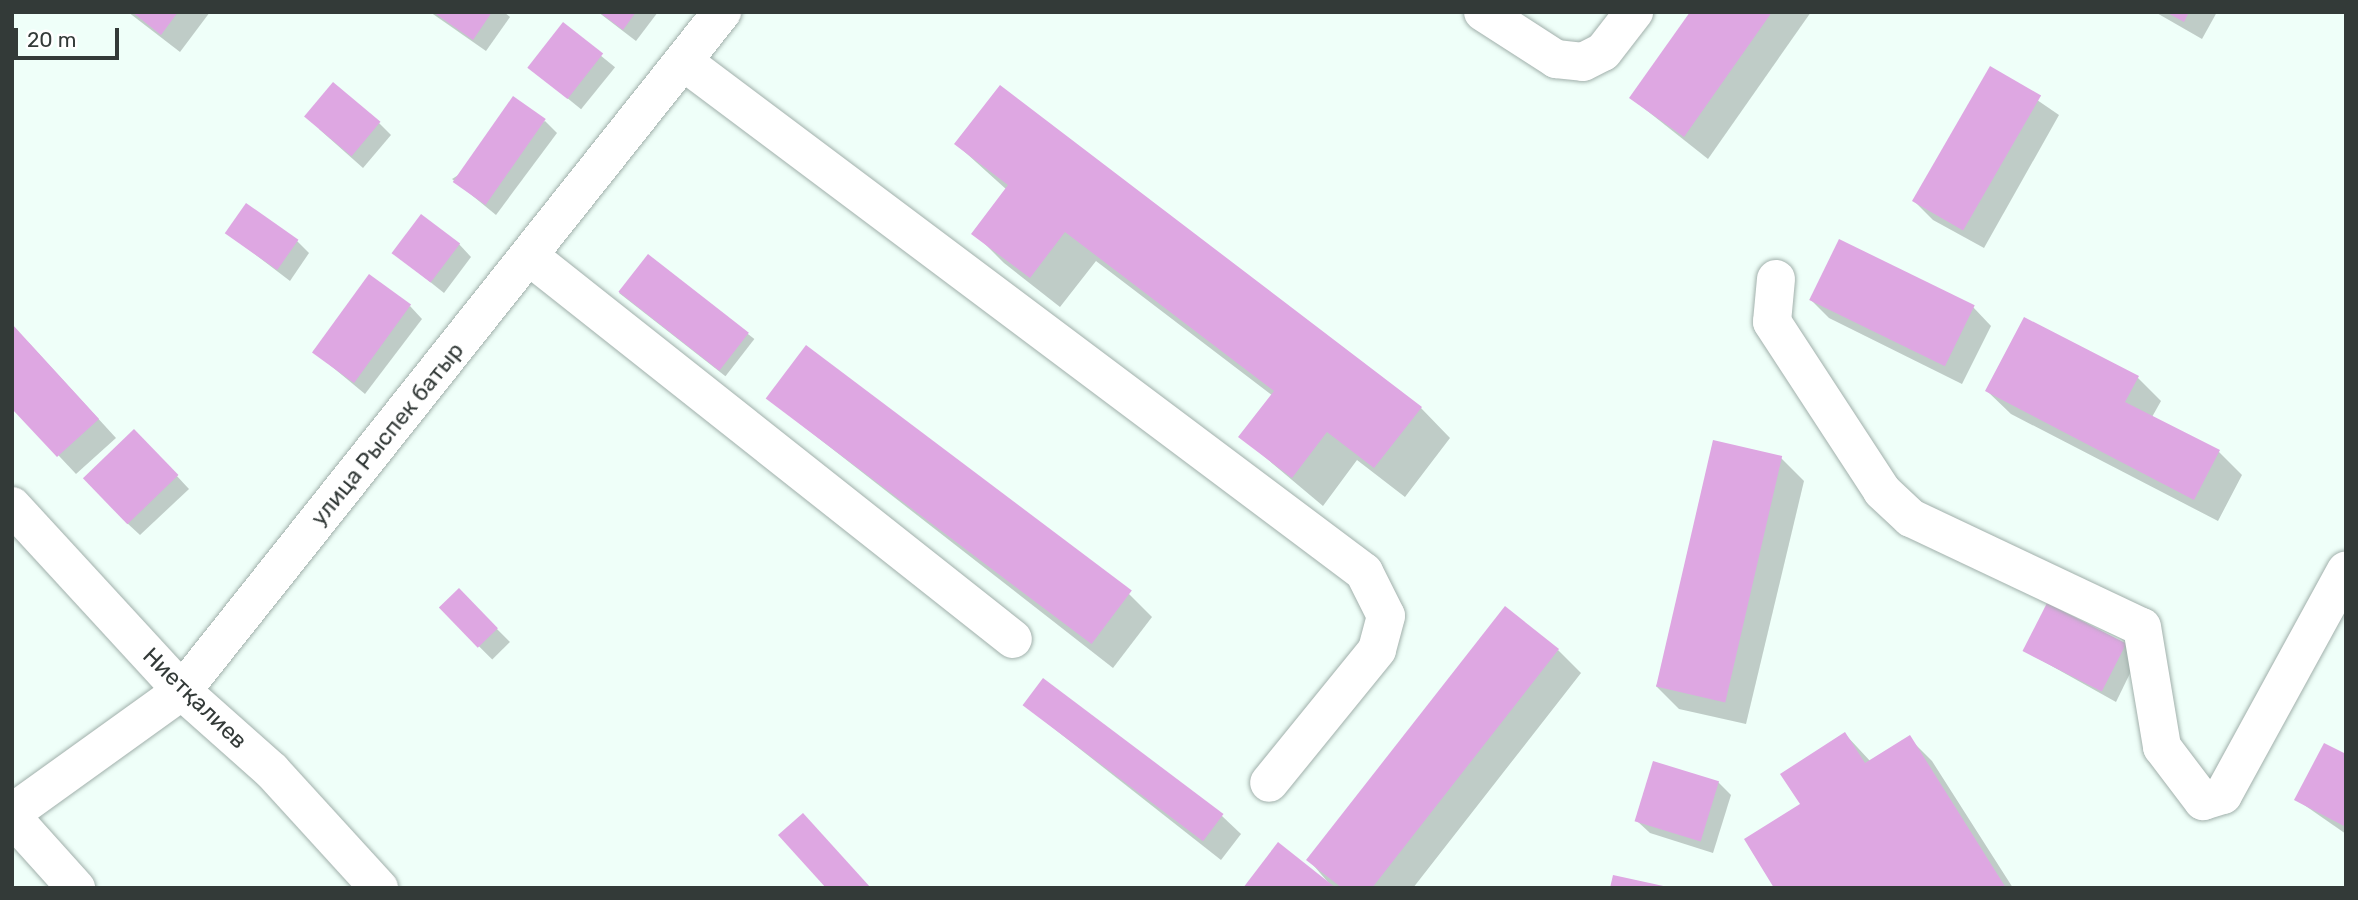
<!DOCTYPE html>
<html>
<head>
<meta charset="utf-8">
<style>
	body { margin:0 }
	#map { position:relative; width:2358px; height:900px; overflow:hidden; background:#effff9; font-family:Rubik,sans-serif }
	div>[style] { position:absolute }
	.shadow>* { inset:0; background:#0003; transform-origin:0 0 }
	.building>* { inset:0; background:#dea7e2; transform-origin:0 0 }
	.roads { filter:drop-shadow(0 0 2px #a1b0ab) drop-shadow(0 0 2px #a1b0ab) }
	.minor>* { height:38px; margin:-19px; padding:0 19px; transform-origin:19px; border-radius:19px; background:#fff }
	span { translate:-50% -50%; white-space:nowrap; text-align:center; line-height:1.15; -webkit-text-stroke:6px #fff; paint-order:stroke }
	.street-label { font-size:23px; color:#333a38 }
	.frame { position:absolute; inset:0; border:14px solid #333a38; pointer-events:none }
	.scale { position:absolute; left:14px; top:28px; width:105px; height:32px; box-sizing:border-box; border:4px solid #333a38; border-top:0; padding-left:9px; font-size:21px; line-height:24px; white-space:nowrap; color:#333a38; -webkit-text-stroke:5px #fff; paint-order:stroke }
</style>
</head>
<body>
<div id="map">
	<div class="shadow">
		<i style="clip-path:polygon(128px 12px,210px 12px,180px 52px)"></i>
		<i style="clip-path:polygon(430px 12px,504px 12px,510px 17px,486px 51px)"></i>
		<i style="clip-path:polygon(598px 12px,658px 12px,636px 41px)"></i>
		<i style="clip-path:polygon(1692px 12px,1811px 12px,1708px 159px,1631px 98px)"></i>
		<i style="clip-path:polygon(2155px 12px,2217px 12px,2202px 39px)"></i>
		<i style="left:563px;top:25px;width:67px;height:54px;rotate:39deg"></i>
		<i style="clip-path:polygon(1990px 68px,2059px 115px,1984px 248px,1933px 220px,1915px 202px)"></i>
		<i style="clip-path:polygon(545px 121px,557px 133px,496px 215px,452px 179px)"></i>
		<i style="clip-path:polygon(379px 123px,391px 135px,363px 168px,319px 129px)"></i>
		<i style="clip-path:polygon(956px 144px,1421px 408px,1450px 438px,1405px 497px,1357px 460px,1323px 506px,1241px 437px,1273px 396px,1096px 261px,1060px 307px,1004px 263px,974px 233px,1007px 190px)"></i>
		<i style="clip-path:polygon(227px 233px,297px 241px,309px 253px,290px 281px)"></i>
		<i style="clip-path:polygon(459px 244px,471px 257px,444px 293px,394px 253px)"></i>
		<i style="left:648px;top:256px;width:135px;height:47px;rotate:38deg"></i>
		<i style="clip-path:polygon(1811px 300px,1973px 307px,1991px 326px,1962px 384px,1829px 318px)"></i>
		<i style="clip-path:polygon(410px 306px,422px 319px,365px 394px,313px 351px)"></i>
		<i style="clip-path:polygon(29px 343px,116px 438px,76px 474px,12px 406px)"></i>
		<i style="clip-path:polygon(2138px 378px,2161px 401px,2152px 417px,2219px 452px,2242px 475px,2218px 521px,2011px 414px,1987px 391px)"></i>
		<i style="clip-path:polygon(767px 398px,1129px 594px,1152px 617px,1113px 668px)"></i>
		<i style="clip-path:polygon(147px 444px,189px 489px,140px 535px,127px 523px)"></i>
		<i style="clip-path:polygon(1781px 458px,1804px 481px,1746px 724px,1679px 709px,1656px 686px)"></i>
		<i style="left:459px;top:591px;width:72px;height:25px;rotate:45deg"></i>
		<i style="clip-path:polygon(2126px 645px,2138px 657px,2116px 702px,2025px 651px)"></i>
		<i style="clip-path:polygon(1558px 650px,1581px 673px,1413px 888px,1246px 888px,1333px 888px,1308px 859px)"></i>
		<i style="clip-path:polygon(1024px 705px,1222px 816px,1241px 834px,1221px 860px)"></i>
		<i style="clip-path:polygon(1845px 734px,1871px 762px,1909px 738px,1932px 761px,2013px 888px,1776px 888px,1802px 805px)"></i>
		<i style="clip-path:polygon(2346px 756px,2346px 834px,2297px 800px)"></i>
		<i style="clip-path:polygon(1718px 782px,1731px 795px,1713px 853px,1650px 833px,1637px 821px)"></i>
	</div>
	<div class="building">
		<i style="clip-path:polygon(132px 12px,178px 12px,161px 35px)"></i>
		<i style="clip-path:polygon(433px 12px,492px 12px,473px 40px)"></i>
		<i style="clip-path:polygon(599px 12px,636px 12px,623px 30px)"></i>
		<i style="clip-path:polygon(1690px 12px,1772px 12px,1684px 137px,1629px 98px)"></i>
		<i style="clip-path:polygon(2166px 12px,2189px 12px,2184px 22px)"></i>
		<i style="left:563px;top:22px;width:51px;height:58px;rotate:38deg"></i>
		<i style="left:1990px;top:66px;width:59px;height:156px;rotate:30deg"></i>
		<i style="left:333px;top:82px;width:62px;height:45px;rotate:40deg"></i>
		<i style="clip-path:polygon(1000px 85px,1422px 407px,1374px 468px,1327px 432px,1292px 478px,1238px 437px,1274px 391px,1065px 232px,1030px 278px,971px 234px,1008px 185px,954px 144px)"></i>
		<i style="left:513px;top:96px;width:40px;height:105px;rotate:35deg"></i>
		<i style="left:246px;top:203px;width:64px;height:37px;rotate:35deg"></i>
		<i style="left:421px;top:214px;width:49px;height:49px;rotate:37deg"></i>
		<i style="left:1839px;top:239px;width:151px;height:68px;rotate:26deg"></i>
		<i style="left:648px;top:254px;width:128px;height:48px;rotate:38deg"></i>
		<i style="left:369px;top:274px;width:52px;height:97px;rotate:36deg"></i>
		<i style="clip-path:polygon(2024px 317px,2139px 376px,2125px 402px,2220px 450px,2194px 500px,1985px 391px)"></i>
		<i style="clip-path:polygon(12px 324px,99px 419px,57px 457px,12px 409px)"></i>
		<i style="left:806px;top:345px;width:408px;height:67px;rotate:37deg"></i>
		<i style="left:134px;top:429px;width:64px;height:71px;rotate:46deg"></i>
		<i style="left:1713px;top:440px;width:71px;height:253px;rotate:13deg"></i>
		<i style="left:459px;top:588px;width:56px;height:28px;rotate:46deg"></i>
		<i style="left:2047px;top:603px;width:89px;height:54px;rotate:27deg"></i>
		<i style="clip-path:polygon(1505px 606px,1559px 649px,1372px 888px,1342px 888px,1306px 860px)"></i>
		<i style="left:1043px;top:678px;width:226px;height:34px;rotate:37deg"></i>
		<i style="clip-path:polygon(1845px 732px,1865px 763px,1910px 735px,2006px 888px,1774px 888px,1744px 839px,1800px 804px,1780px 774px)"></i>
		<i style="clip-path:polygon(2324px 743px,2346px 754px,2346px 827px,2294px 800px)"></i>
		<i style="left:1653px;top:761px;width:69px;height:63px;rotate:17deg"></i>
		<i style="clip-path:polygon(803px 813px,871px 888px,826px 888px,778px 835px)"></i>
		<i style="clip-path:polygon(1278px 842px,1336px 888px,1243px 888px)"></i>
		<i style="clip-path:polygon(1613px 875px,1668px 887px,1668px 888px,1610px 888px)"></i>
	</div>
	<div class="roads">
		<div class="minor">
			<i style="left:1483px;top:12px;width:87px;rotate:32.8deg"></i>
			<i style="left:1556px;top:59px;width:27px;rotate:6deg"></i>
			<i style="left:1583px;top:62px;width:22px;rotate:-27deg"></i>
			<i style="left:1603px;top:52px;width:51px;rotate:-52.2deg"></i>
			<i style="left:684px;top:62px;width:850px;rotate:36.87deg"></i>
			<i style="left:1364px;top:572px;width:49px;rotate:63.4deg"></i>
			<i style="left:1386px;top:616px;width:35px;rotate:105deg"></i>
			<i style="left:1377px;top:650px;width:171px;rotate:129.1deg"></i>
			<i style="left:529px;top:256px;width:617px;rotate:38.36deg"></i>
			<i style="left:1776px;top:279px;width:43px;rotate:95.3deg"></i>
			<i style="left:1772px;top:322px;width:202px;rotate:56.9deg"></i>
			<i style="left:1882px;top:491px;width:40px;rotate:43deg"></i>
			<i style="left:1911px;top:518px;width:255px;rotate:25.3deg"></i>
			<i style="left:2142px;top:627px;width:122px;rotate:80.5deg"></i>
			<i style="left:2162px;top:747px;width:68px;rotate:52.8deg"></i>
			<i style="left:2203px;top:801px;width:21px;rotate:-17deg"></i>
			<i style="left:2223px;top:795px;width:256px;rotate:-61.3deg"></i>
			<i style="left:12px;top:506px;width:251px;rotate:47.4deg"></i>
			<i style="left:182px;top:691px;width:120px;rotate:41.6deg"></i>
			<i style="left:272px;top:771px;width:159px;rotate:47.6deg"></i>
			<i style="left:12px;top:813px;width:209px;rotate:-35.7deg"></i>
			<i style="left:182px;top:691px;width:868px;rotate:-51.51deg"></i>
			<i style="left:12px;top:817px;width:96px;rotate:48deg"></i>
		</div>
	</div>
	<div class="street-label">
		<span style="left:387px;top:434px;rotate:-51deg">улица Рыспек батыр</span>
		<span style="left:195px;top:698px;rotate:44deg">Ниетқалиев</span>
	</div>
	<div class="frame"></div>
	<div class="scale">20 m</div>
</div>
</body>
</html>
